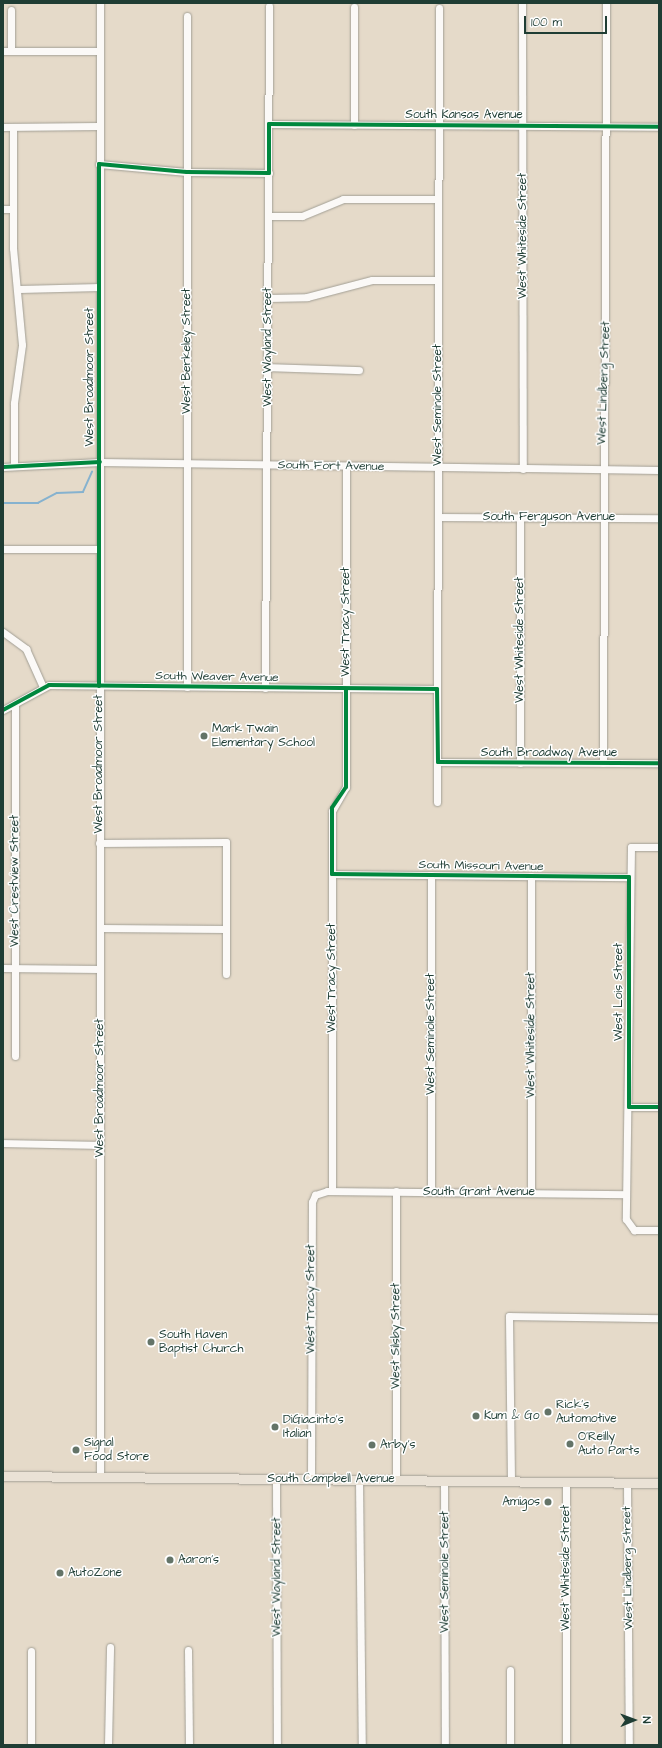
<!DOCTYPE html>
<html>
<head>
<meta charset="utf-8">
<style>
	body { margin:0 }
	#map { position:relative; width:662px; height:1748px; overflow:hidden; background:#e5dac9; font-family:"Architects Daughter",sans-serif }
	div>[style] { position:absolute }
	.stream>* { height:1.5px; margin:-0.75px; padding:0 0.75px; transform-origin:0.75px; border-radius:0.75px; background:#86b2cf }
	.roads { filter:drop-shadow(0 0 1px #a29f95) drop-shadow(0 0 1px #a29f95) }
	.minor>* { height:7px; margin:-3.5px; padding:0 3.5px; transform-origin:3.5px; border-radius:3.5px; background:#fbf9f7 }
	.major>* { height:9px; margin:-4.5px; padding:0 4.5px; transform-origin:4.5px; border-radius:4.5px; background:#eae2d6 }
	.cycleway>* { height:4px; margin:-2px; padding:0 2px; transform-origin:2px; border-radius:2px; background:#00873e }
	.dots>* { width:11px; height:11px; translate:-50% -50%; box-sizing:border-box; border:2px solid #fff; border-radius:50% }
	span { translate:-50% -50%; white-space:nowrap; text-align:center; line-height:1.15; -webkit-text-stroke:3px #fff; paint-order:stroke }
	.street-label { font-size:12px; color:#1f3d34 }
	.poi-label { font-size:12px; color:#1f3d34 }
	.left { translate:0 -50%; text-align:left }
	.right { translate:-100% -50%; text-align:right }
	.frame { position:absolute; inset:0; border:4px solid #1f3d34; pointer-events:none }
	.north { position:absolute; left:614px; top:1700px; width:40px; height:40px; -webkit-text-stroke:3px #fff; paint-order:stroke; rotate:89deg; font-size:11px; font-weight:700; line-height:16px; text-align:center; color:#1f3d34 }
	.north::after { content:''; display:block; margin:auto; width:14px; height:18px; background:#1f3d34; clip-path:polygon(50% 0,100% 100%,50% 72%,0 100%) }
	.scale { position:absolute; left:524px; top:16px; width:83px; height:18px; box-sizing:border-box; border:2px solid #1f3d34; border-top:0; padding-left:5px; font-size:12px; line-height:14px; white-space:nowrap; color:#1f3d34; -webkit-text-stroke:3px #fff; paint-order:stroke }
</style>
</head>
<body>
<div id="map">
	<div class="stream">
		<i style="left:3px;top:503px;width:35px"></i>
		<i style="left:38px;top:503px;width:21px;rotate:-28deg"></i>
		<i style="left:57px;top:493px;width:26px;rotate:-2deg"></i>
		<i style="left:83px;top:492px;width:22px;rotate:-66deg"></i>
	</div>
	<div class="roads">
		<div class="minor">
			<i style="left:522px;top:3px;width:466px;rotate:89.9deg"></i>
			<i style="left:187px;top:16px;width:671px;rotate:90deg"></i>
			<i style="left:3px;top:51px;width:96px"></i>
			<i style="left:11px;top:51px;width:41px;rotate:-90deg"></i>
			<i style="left:269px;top:124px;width:390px;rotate:0.4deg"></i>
			<i style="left:354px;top:125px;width:118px;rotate:-90deg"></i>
			<i style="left:3px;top:127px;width:96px;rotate:-0.6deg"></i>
			<i style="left:13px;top:127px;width:121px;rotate:90deg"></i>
			<i style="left:13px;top:248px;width:97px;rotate:84.7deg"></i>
			<i style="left:22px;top:345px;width:59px;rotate:97.9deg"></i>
			<i style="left:14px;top:403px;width:63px;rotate:90deg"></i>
			<i style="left:99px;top:164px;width:88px;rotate:5.2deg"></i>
			<i style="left:187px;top:172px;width:82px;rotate:0.7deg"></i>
			<i style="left:3px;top:209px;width:10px"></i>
			<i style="left:268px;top:216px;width:34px"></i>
			<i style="left:302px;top:216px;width:44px;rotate:-22.5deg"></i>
			<i style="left:343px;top:199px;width:95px"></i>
			<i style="left:19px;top:289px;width:81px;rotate:-1.4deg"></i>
			<i style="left:268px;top:298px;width:39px;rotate:-1deg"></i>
			<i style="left:307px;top:297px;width:67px;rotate:-14.7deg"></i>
			<i style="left:372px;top:280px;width:66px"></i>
			<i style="left:268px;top:367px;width:91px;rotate:1.9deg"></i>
			<i style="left:3px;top:467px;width:97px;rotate:-3deg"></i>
			<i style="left:100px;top:462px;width:559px;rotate:0.82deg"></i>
			<i style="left:439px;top:517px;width:220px;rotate:0.3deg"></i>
			<i style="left:520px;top:517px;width:246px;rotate:90deg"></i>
			<i style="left:3px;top:549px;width:97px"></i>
			<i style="left:3px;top:632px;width:29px;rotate:36deg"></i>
			<i style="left:26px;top:649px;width:42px;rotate:65.9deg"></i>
			<i style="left:265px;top:688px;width:682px;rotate:-89.66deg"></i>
			<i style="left:3px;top:710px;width:52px;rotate:-28.5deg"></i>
			<i style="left:49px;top:685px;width:388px;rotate:0.6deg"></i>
			<i style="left:438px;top:762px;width:221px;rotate:0.3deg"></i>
			<i style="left:603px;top:763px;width:760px;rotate:-89.77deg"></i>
			<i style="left:437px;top:802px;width:794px;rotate:-89.86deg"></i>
			<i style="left:99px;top:843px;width:127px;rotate:-0.5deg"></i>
			<i style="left:226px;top:842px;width:132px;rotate:90deg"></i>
			<i style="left:659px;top:847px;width:28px;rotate:180deg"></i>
			<i style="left:631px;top:847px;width:372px;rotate:90.8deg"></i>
			<i style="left:626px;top:1219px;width:14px;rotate:54deg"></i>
			<i style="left:634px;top:1230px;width:25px"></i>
			<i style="left:332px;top:874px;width:297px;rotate:0.6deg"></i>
			<i style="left:431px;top:875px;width:317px;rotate:90deg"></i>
			<i style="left:531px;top:876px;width:317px;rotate:90deg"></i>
			<i style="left:100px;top:928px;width:126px;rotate:0.5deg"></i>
			<i style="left:3px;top:968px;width:97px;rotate:0.6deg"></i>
			<i style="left:15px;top:1056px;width:350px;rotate:-90deg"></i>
			<i style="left:629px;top:1107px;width:30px"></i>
			<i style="left:3px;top:1143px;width:97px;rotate:1.2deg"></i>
			<i style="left:332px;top:1191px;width:380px;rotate:-90deg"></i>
			<i style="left:332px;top:811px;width:28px;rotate:-60deg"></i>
			<i style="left:346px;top:787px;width:321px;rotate:-90deg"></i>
			<i style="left:396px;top:1191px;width:289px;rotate:90deg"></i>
			<i style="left:100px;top:1477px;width:1474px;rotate:-90deg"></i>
			<i style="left:276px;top:1479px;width:266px;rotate:89.8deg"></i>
			<i style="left:311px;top:1480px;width:278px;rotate:-89.8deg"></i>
			<i style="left:312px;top:1202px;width:8px;rotate:-67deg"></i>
			<i style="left:315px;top:1195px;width:13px;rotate:-18deg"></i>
			<i style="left:327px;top:1191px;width:299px;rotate:0.6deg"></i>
			<i style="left:359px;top:1480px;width:265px;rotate:89.4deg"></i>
			<i style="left:444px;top:1480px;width:265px;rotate:89.8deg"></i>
			<i style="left:511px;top:1481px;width:165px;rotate:-90.7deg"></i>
			<i style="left:509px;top:1316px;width:150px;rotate:0.8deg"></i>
			<i style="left:566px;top:1482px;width:263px;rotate:90deg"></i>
			<i style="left:627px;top:1483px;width:262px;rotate:89.6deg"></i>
			<i style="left:188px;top:1650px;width:95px;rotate:89.4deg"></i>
			<i style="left:510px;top:1670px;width:75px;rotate:90deg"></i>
			<i style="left:31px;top:1745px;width:94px;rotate:-90deg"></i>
			<i style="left:108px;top:1745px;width:98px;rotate:-88.8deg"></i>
		</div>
		<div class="major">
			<i style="left:3px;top:1476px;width:656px;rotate:0.61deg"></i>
		</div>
	</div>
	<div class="cycleway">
		<i style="left:3px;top:467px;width:97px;rotate:-3deg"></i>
		<i style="left:99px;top:686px;width:522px;rotate:-90deg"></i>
		<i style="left:99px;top:164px;width:88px;rotate:5.2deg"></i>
		<i style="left:187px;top:172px;width:82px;rotate:0.7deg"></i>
		<i style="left:269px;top:173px;width:49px;rotate:-90deg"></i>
		<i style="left:269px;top:124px;width:390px;rotate:0.4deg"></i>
		<i style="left:346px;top:689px;width:98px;rotate:90deg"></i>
		<i style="left:346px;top:787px;width:25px;rotate:124deg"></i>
		<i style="left:332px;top:808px;width:66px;rotate:90deg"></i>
		<i style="left:332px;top:874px;width:297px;rotate:0.6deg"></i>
		<i style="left:629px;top:877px;width:230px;rotate:90deg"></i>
		<i style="left:629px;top:1107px;width:30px"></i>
		<i style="left:3px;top:710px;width:52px;rotate:-28.5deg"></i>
		<i style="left:49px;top:685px;width:388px;rotate:0.6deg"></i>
		<i style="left:437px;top:689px;width:73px;rotate:89.2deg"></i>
		<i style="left:438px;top:762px;width:221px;rotate:0.3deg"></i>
	</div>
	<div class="dots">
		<i style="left:204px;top:736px;background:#647468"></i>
		<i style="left:151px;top:1342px;background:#647468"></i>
		<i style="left:548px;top:1412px;background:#647468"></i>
		<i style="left:476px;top:1416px;background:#647468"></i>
		<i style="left:275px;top:1427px;background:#647468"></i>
		<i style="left:570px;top:1444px;background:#647468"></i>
		<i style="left:372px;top:1445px;background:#647468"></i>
		<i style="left:76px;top:1450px;background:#647468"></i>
		<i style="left:548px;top:1502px;background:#647468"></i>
		<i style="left:170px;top:1560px;background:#647468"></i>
		<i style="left:60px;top:1573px;background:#647468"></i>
	</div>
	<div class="street-label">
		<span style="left:464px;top:115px">South Kansas Avenue</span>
		<span style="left:523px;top:236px;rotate:-90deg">West Whiteside Street</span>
		<span style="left:268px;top:347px;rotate:-90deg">West Wayland Street</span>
		<span style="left:187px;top:351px;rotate:-90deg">West Berkeley Street</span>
		<span style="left:90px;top:377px;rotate:-90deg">West Broadmoor Street</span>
		<span style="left:604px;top:383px;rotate:-88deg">West Lindberg Street</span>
		<span style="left:438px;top:405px;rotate:-90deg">West Seminole Street</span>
		<span style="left:331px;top:466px;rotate:1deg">South Fort Avenue</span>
		<span style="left:549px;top:517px">South Ferguson Avenue</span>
		<span style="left:346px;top:622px;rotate:-90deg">West Tracy Street</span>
		<span style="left:520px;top:640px;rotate:-90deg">West Whiteside Street</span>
		<span style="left:217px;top:677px;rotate:1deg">South Weaver Avenue</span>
		<span style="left:549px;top:753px">South Broadway Avenue</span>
		<span style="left:99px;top:764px;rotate:-90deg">West Broadmoor Street</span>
		<span style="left:481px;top:866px;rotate:1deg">South Missouri Avenue</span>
		<span style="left:15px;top:881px;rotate:-90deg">West Crestview Street</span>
		<span style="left:332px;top:978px;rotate:-90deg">West Tracy Street</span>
		<span style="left:619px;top:992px;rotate:-90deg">West Lois Street</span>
		<span style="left:431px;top:1034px;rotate:-90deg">West Seminole Street</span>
		<span style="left:531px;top:1035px;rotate:-90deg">West Whiteside Street</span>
		<span style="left:100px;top:1088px;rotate:-90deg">West Broadmoor Street</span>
		<span style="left:479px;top:1192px">South Grant Avenue</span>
		<span style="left:311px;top:1299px;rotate:-90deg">West Tracy Street</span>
		<span style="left:396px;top:1336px;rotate:-90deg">West Silsby Street</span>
		<span style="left:331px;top:1479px">South Campbell Avenue</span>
		<span style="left:566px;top:1568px;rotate:-90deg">West Whiteside Street</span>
		<span style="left:628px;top:1568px;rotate:-91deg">West Lindberg Street</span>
		<span style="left:445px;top:1572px;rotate:-90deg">West Seminole Street</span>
		<span style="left:277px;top:1577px;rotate:-90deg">West Wayland Street</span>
	</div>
	<div class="poi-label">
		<span class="left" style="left:212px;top:736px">Mark Twain<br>Elementary School</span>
		<span class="left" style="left:159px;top:1342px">South Haven<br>Baptist Church</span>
		<span class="left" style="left:556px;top:1412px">Rick's<br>Automotive</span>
		<span class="left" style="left:484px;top:1416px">Kum &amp; Go</span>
		<span class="left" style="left:283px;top:1427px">DiGiacinto's<br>Italian</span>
		<span class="left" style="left:578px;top:1444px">O'Reilly<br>Auto Parts</span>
		<span class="left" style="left:84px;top:1450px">Signal<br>Food Store</span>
		<span class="left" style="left:380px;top:1445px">Arby's</span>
		<span class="right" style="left:540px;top:1502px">Amigos</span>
		<span class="left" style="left:178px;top:1560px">Aaron's</span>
		<span class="left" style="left:68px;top:1573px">AutoZone</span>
	</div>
	<div class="frame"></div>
	<div class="north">N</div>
	<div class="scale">100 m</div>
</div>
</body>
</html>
